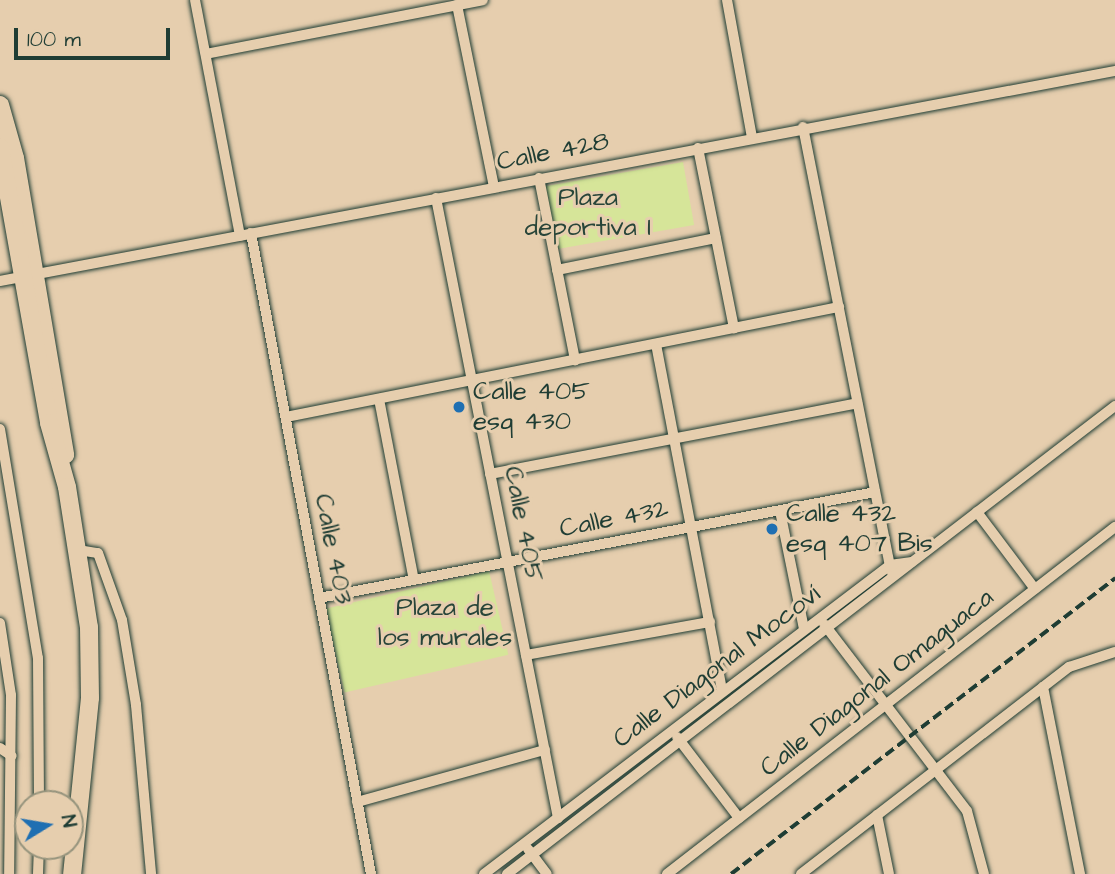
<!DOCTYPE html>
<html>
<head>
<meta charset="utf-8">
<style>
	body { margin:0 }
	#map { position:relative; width:1115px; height:874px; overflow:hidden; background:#e6ceae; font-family:"Architects Daughter",sans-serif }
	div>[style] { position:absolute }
	.green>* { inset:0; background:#d6e599; transform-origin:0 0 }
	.roads { filter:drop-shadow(0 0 2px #1f3d34) drop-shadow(0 0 2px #1f3d34) }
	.street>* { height:10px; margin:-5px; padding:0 5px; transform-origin:5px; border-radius:5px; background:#e6ceae }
	.primary>* { height:18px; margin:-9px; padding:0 9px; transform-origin:9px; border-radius:9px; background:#e6ceae }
	.rail>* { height:3.5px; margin-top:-1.75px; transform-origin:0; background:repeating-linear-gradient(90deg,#1f3d34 0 10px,transparent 0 15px) }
	.dots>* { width:19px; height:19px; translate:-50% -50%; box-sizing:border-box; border:4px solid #e6ceae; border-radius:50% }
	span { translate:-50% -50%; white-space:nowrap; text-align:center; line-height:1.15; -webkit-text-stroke:6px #e6ceae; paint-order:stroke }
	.street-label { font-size:26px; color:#1f3d34 }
	.park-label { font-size:26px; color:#284539 }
	.poi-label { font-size:26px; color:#1f3d34 }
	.left { translate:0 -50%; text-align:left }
	.north { position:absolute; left:14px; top:790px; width:70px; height:70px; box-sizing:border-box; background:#e6ceae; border:2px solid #96947d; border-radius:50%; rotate:79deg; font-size:19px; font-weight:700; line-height:28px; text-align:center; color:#1f3d34 }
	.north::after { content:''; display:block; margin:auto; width:24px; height:32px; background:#1f6fb2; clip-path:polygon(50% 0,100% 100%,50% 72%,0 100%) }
	.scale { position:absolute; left:14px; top:28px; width:156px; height:32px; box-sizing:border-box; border:4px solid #1f3d34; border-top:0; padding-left:9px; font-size:21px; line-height:24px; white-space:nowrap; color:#1f3d34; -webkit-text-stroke:5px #e6ceae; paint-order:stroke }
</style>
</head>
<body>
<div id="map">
	<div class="green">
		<i style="left:683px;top:162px;width:64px;height:140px;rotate:80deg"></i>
		<i style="left:489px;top:571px;width:86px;height:168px;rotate:77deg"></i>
	</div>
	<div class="roads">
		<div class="street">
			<i style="left:195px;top:0;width:240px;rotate:79.2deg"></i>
			<i style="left:727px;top:0;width:139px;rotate:79.7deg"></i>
			<i style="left:457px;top:5px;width:186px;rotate:78.5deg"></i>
			<i style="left:206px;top:54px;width:282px;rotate:-11deg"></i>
			<i style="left:803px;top:127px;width:453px;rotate:78.8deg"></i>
			<i style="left:698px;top:148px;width:184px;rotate:78.7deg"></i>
			<i style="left:539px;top:178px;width:186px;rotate:78.8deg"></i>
			<i style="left:436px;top:198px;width:632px;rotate:78.87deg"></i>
			<i style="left:251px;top:233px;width:652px;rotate:79.4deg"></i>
			<i style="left:557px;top:270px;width:162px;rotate:-11.4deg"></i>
			<i style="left:0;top:281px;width:1135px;rotate:-10.67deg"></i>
			<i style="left:656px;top:344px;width:352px;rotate:79.2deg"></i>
			<i style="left:379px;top:399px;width:184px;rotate:79.1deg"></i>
			<i style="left:286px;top:417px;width:564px;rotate:-11.25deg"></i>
			<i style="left:0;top:429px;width:232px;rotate:80.6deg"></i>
			<i style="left:38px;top:658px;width:146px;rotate:89.6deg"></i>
			<i style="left:490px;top:474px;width:374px;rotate:-10.9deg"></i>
			<i style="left:780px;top:511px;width:120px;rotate:78.5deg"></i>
			<i style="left:977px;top:512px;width:96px;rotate:53deg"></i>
			<i style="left:78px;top:550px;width:20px;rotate:9deg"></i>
			<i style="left:98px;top:553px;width:71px;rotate:70.3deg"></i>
			<i style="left:122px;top:620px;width:86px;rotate:80.6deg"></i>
			<i style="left:136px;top:705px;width:170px;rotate:84.9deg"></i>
			<i style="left:319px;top:598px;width:566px;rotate:-10.79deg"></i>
			<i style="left:0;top:623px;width:73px;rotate:81.3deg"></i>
			<i style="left:11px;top:695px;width:179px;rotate:90.6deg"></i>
			<i style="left:824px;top:624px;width:235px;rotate:52.6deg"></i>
			<i style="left:967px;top:811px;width:65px;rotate:74.9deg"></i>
			<i style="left:526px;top:655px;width:187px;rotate:-10.2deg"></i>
			<i style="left:1043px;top:687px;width:191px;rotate:78.8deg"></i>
			<i style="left:677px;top:737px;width:102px;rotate:52.6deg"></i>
			<i style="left:0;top:748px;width:14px;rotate:34deg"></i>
			<i style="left:357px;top:802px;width:195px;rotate:-15.5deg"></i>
			<i style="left:877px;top:815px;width:60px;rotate:78.5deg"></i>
			<i style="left:528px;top:849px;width:31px;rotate:53deg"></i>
			<i style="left:38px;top:874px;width:28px;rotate:-88deg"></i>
			<i style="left:484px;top:874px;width:510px;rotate:-37.27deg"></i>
			<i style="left:890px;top:565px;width:22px;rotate:-8deg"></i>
			<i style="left:507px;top:874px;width:767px;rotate:-37.59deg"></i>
			<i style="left:667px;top:874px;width:567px;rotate:-37.76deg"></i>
			<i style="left:801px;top:874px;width:339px;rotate:-37.7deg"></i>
			<i style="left:1069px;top:667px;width:48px;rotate:-18.1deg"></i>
		</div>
		<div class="primary">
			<i style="left:0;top:105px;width:55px;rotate:74.2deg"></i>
			<i style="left:15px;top:158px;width:301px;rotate:80.4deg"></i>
			<i style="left:0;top:147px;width:280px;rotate:79.9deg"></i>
			<i style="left:49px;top:423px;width:66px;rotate:74.3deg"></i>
			<i style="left:67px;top:487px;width:142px;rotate:81.1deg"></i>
			<i style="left:89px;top:627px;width:71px;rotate:89.2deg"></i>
			<i style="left:90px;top:698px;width:177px;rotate:95.8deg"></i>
		</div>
	</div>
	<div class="rail">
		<i style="left:731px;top:874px;width:485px;rotate:-37.6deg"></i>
	</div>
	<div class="dots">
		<i style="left:459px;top:407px;background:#1f6fb2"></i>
		<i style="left:772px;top:529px;background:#1f6fb2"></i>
	</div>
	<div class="street-label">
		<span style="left:553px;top:152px;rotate:-11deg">Calle 428</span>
		<span style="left:614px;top:519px;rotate:-11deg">Calle 432</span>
		<span style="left:523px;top:524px;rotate:79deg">Calle 405</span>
		<span style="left:333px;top:549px;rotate:79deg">Calle 403</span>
		<span style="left:717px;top:667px;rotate:-37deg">Calle Diagonal Mocoví</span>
		<span style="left:877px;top:683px;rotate:-38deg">Calle Diagonal Omaguaca</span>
	</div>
	<div class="park-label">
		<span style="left:588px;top:213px">Plaza<br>deportiva I</span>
		<span style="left:445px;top:623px">Plaza de<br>los murales</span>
	</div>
	<div class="poi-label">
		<span class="left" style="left:473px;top:407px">Calle 405<br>esq 430</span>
		<span class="left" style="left:786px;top:529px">Calle 432<br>esq 407 Bis</span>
	</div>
	<div class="north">N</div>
	<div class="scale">100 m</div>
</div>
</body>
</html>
